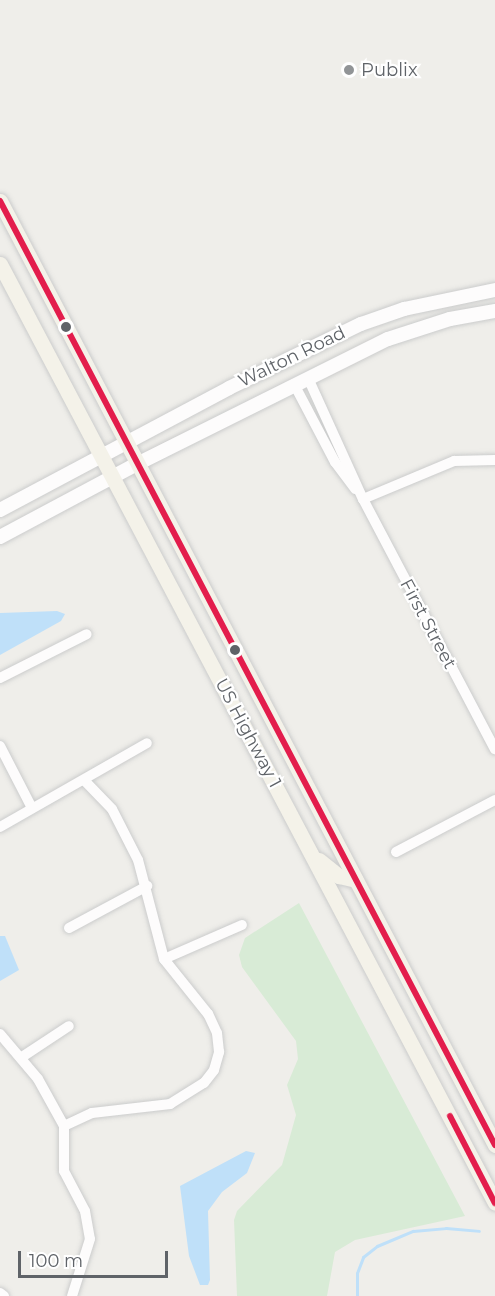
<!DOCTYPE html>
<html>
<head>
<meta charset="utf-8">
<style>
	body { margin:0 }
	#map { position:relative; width:495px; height:1296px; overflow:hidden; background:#efeeea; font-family:Montserrat,sans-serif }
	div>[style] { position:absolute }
	.green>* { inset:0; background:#d8ebd6 }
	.water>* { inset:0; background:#bfe0f9 }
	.stream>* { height:3px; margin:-1.5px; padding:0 1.5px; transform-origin:1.5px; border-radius:1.5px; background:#bfe0f9 }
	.roads { filter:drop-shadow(0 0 2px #cbcccc) drop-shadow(0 0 2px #cbcccc) }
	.street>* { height:10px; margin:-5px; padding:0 5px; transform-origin:5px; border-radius:5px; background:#fdfcfc }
	.secondary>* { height:14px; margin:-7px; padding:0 7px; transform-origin:7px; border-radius:7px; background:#fdfcfc }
	.primary>* { height:15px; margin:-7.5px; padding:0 7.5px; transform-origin:7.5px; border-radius:7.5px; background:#f4f2e9 }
	.bus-1>* { height:6px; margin:-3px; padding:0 3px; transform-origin:3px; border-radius:3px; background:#e31d4c }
	.dots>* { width:16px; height:16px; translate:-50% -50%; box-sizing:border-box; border:3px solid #fff; border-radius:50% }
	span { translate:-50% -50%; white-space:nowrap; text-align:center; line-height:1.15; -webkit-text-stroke:4.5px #fff; paint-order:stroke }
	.poi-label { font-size:18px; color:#5f6368 }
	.left { translate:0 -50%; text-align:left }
	.street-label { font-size:18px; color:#5f6368 }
	.scale { position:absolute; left:18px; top:1251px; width:150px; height:27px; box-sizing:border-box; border:3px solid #5f6368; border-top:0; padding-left:8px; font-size:18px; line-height:21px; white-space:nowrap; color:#5f6368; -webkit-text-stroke:4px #fff; paint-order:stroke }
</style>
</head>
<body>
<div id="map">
	<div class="green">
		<i style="clip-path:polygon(299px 903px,465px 1216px,355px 1240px,335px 1252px,327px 1296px,237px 1296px,234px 1220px,237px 1211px,282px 1165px,296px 1115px,287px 1085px,298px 1059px,296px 1041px,242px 967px,239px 955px,245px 938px)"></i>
	</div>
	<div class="water">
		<i style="clip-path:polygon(57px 611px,65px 614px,61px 621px,0 655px,0 613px)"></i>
		<i style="clip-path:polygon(0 936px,5px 936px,19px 970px,0 981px)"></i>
		<i style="clip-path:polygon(246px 1151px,255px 1153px,247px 1173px,222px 1192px,208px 1211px,210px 1280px,208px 1285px,200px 1285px,189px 1256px,180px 1186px)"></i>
	</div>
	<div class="stream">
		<i style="left:357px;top:1296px;width:23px;rotate:-90deg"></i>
		<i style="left:357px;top:1273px;width:17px;rotate:-69deg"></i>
		<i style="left:363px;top:1257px;width:18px;rotate:-38deg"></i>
		<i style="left:377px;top:1246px;width:39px;rotate:-23deg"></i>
		<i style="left:413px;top:1231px;width:33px;rotate:-5deg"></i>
		<i style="left:446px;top:1228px;width:33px;rotate:5deg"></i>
	</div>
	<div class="roads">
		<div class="street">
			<i style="left:308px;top:378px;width:133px;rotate:65.6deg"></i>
			<i style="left:363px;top:499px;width:283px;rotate:62.2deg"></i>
			<i style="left:294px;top:384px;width:88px;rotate:62.3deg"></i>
			<i style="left:335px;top:462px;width:34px;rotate:53deg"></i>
			<i style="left:363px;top:499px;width:99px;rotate:-22.7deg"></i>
			<i style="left:454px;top:461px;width:41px;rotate:-1.4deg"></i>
			<i style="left:0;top:678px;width:97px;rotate:-26.8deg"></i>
			<i style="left:0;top:746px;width:68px;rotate:62.7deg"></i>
			<i style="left:0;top:827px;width:169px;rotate:-29.7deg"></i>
			<i style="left:396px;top:852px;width:112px;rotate:-27.7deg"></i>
			<i style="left:69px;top:928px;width:89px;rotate:-28.3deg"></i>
			<i style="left:164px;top:959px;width:85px;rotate:-23.6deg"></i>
			<i style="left:0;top:1034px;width:59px;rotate:49.8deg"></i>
			<i style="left:38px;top:1079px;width:54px;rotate:61deg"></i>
			<i style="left:64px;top:1126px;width:45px;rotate:90deg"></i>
			<i style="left:64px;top:1171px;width:45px;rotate:62.3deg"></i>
			<i style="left:85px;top:1211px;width:28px;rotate:80deg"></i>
			<i style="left:90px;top:1239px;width:60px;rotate:107.5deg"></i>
			<i style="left:22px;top:1057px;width:56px;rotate:-33.4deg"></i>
			<i style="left:64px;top:1126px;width:31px;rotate:-25deg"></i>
			<i style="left:92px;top:1113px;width:79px;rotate:-6.6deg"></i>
			<i style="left:170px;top:1104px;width:40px;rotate:-32deg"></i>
			<i style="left:204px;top:1083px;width:16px;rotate:-52deg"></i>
			<i style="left:214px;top:1070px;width:19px;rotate:-74deg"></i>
			<i style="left:219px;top:1052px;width:19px;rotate:-96deg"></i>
			<i style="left:217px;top:1033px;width:21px;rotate:-115deg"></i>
			<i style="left:208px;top:1014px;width:70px;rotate:-128.7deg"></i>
			<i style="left:164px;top:959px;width:102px;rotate:-104.7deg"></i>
			<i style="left:138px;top:860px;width:57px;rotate:-117deg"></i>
			<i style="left:112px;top:809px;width:39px;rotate:-134deg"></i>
			<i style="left:0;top:1293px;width:5px;rotate:37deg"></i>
		</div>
		<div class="secondary">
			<i style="left:0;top:510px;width:259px;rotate:-28deg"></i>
			<i style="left:229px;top:388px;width:147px;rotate:-25.9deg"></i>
			<i style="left:361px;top:324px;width:46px;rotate:-19.2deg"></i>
			<i style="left:404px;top:309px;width:93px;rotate:-11.8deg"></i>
			<i style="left:0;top:537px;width:155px;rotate:-28.1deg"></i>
			<i style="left:137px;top:464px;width:280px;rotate:-26.5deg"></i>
			<i style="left:388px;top:339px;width:65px;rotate:-17.9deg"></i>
			<i style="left:450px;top:319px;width:46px;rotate:-10.1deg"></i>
		</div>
		<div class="primary">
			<i style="left:0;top:201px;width:1066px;rotate:62.33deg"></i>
			<i style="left:0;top:264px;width:1061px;rotate:62.2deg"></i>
			<i style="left:319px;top:860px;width:26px;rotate:39deg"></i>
			<i style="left:339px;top:876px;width:17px;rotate:13deg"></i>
		</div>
	</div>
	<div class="bus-1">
		<i style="left:0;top:201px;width:1066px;rotate:62.33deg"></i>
		<i style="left:450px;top:1116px;width:98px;rotate:62.7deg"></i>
	</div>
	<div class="dots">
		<i style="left:349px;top:70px;background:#919496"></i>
		<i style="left:66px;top:327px;background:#5f6368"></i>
		<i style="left:235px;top:650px;background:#5f6368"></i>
	</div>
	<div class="poi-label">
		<span class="left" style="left:361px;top:70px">Publix</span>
	</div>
	<div class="street-label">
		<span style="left:292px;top:357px;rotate:-26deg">Walton Road</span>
		<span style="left:428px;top:624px;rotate:62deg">First Street</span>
		<span style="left:248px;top:733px;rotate:62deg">US Highway 1</span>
	</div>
	<div class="scale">100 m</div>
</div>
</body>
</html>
